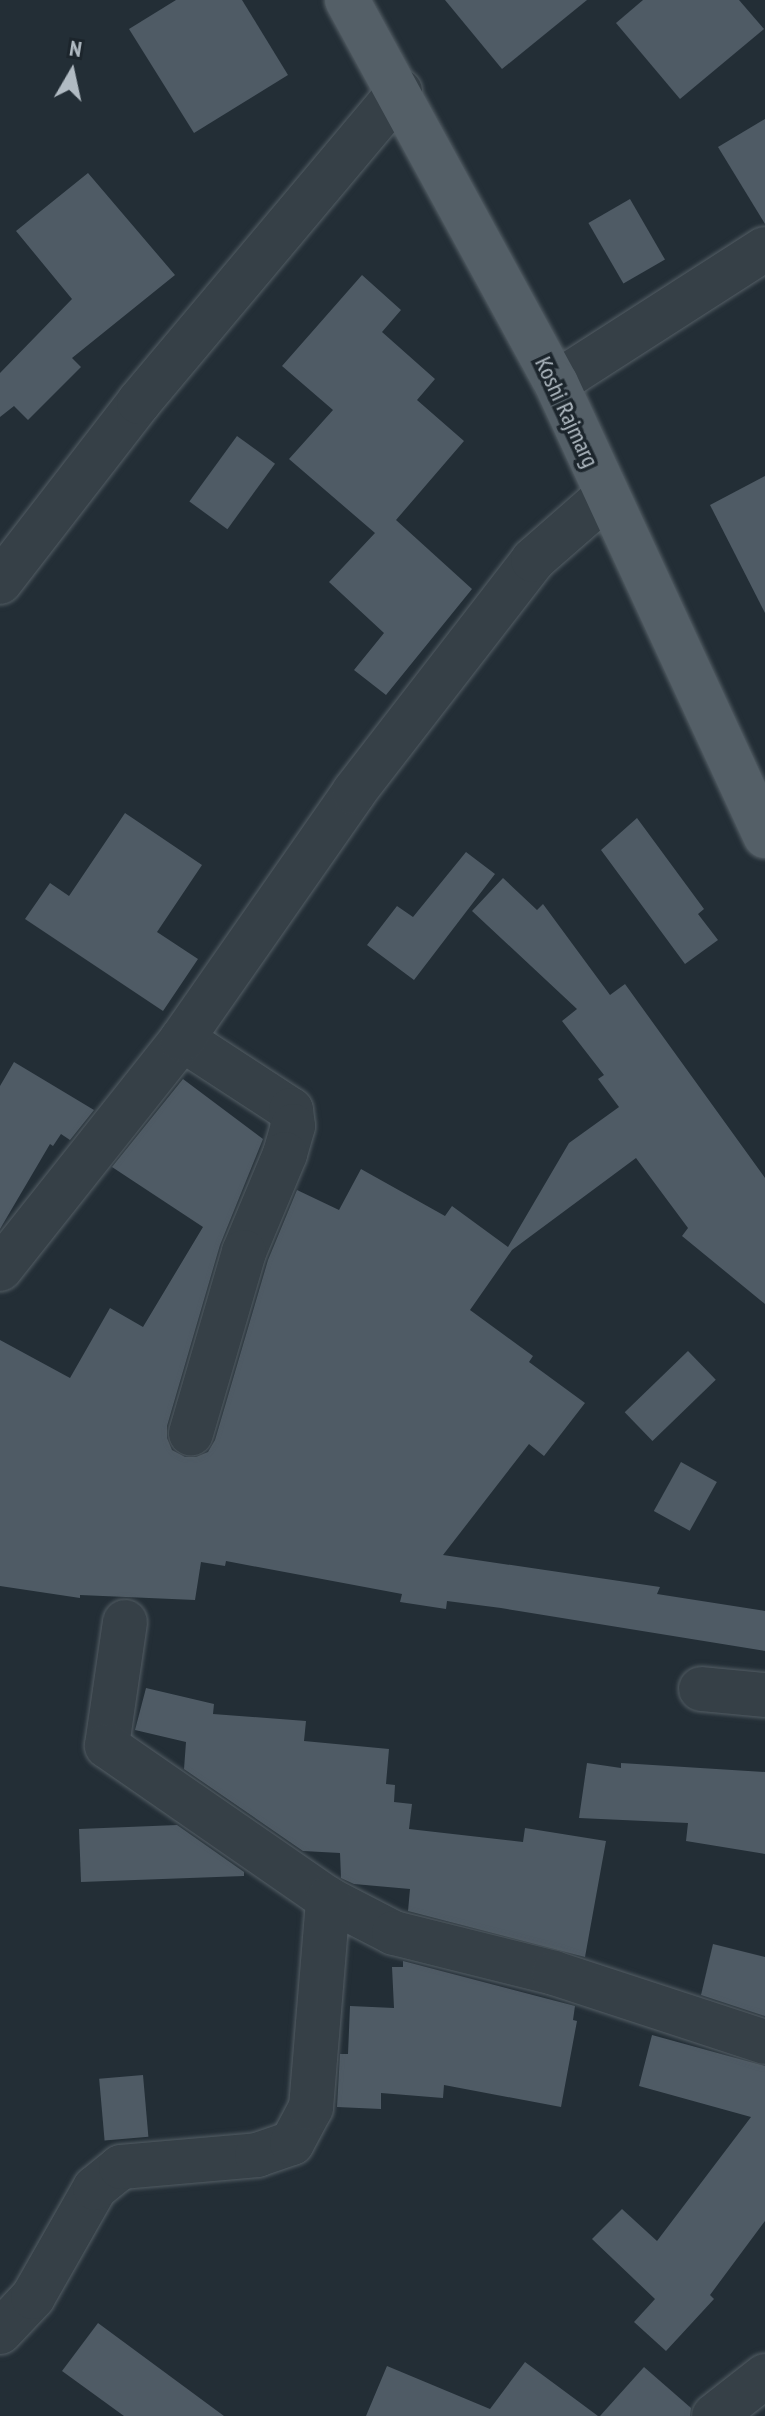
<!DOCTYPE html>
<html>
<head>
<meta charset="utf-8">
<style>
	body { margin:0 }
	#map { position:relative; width:765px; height:2416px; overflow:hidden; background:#232e36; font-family:"PT Sans Narrow",sans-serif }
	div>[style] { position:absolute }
	.building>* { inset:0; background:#4f5b65; transform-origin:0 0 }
	.roads { filter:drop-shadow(0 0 2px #545e65) drop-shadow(0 0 2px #545e65) }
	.minor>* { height:44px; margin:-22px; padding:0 22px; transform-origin:22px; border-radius:22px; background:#364047 }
	.major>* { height:44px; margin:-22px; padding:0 22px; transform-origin:22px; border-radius:22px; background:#545f67 }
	span { translate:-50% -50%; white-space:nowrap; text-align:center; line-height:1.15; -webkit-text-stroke:7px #1c252c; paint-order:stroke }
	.street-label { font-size:24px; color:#b1bbc3 }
	.north { position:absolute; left:32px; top:32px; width:80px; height:80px; -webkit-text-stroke:6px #1c252c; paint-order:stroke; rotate:9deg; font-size:22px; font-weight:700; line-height:32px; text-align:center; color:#b1bbc3 }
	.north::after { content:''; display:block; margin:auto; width:28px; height:36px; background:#b1bbc3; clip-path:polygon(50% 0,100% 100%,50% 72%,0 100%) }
</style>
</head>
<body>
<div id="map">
	<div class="building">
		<i style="clip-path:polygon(176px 0,242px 0,288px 75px,194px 133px,129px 29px)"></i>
		<i style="clip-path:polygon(445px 0,587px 0,502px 69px)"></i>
		<i style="clip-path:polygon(643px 0,739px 0,764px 29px,680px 99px,616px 23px)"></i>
		<i style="clip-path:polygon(765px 119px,765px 224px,718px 147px)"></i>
		<i style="clip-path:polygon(88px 173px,175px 275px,72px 358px,81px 367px,28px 420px,14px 406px,0 417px,0 373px,72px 299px,16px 231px)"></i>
		<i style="left:630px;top:199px;width:70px;height:48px;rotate:60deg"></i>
		<i style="clip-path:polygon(362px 275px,401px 310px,382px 332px,435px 379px,417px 400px,464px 441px,396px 520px,472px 589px,386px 695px,354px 670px,384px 633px,329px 582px,375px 533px,289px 459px,333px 410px,282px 366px)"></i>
		<i style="left:237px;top:436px;width:47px;height:81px;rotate:36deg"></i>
		<i style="clip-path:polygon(765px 476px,765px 613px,710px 505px)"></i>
		<i style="clip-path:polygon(125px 813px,202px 865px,157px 932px,198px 959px,163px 1011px,25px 919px,50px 883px,69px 896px)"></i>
		<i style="clip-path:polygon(637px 818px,704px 909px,698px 914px,718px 940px,685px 964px,601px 850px)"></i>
		<i style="clip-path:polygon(466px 852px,495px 874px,414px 980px,367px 945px,397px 906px,413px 917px)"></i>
		<i style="clip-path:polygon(503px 878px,537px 910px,543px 904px,610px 995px,625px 984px,765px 1178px,765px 1304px,682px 1236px,688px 1228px,636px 1158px,512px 1250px,470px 1310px,533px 1356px,529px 1362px,585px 1403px,544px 1456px,529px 1444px,443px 1555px,660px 1587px,657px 1594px,765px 1611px,765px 1651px,501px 1608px,447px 1601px,446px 1609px,400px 1602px,402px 1594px,226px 1561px,225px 1566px,201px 1562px,195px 1600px,80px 1595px,80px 1598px,0 1586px,0 1340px,70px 1378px,110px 1308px,143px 1327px,203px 1227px,112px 1167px,183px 1079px,263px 1139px,220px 1245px,167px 1426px,167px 1438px,172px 1450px,185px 1457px,196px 1457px,208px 1452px,215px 1440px,268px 1260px,297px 1190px,339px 1210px,361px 1169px,445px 1216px,452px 1206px,508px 1247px,569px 1143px,619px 1107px,598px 1079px,604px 1075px,562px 1021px,577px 1009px,472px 911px)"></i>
		<i style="clip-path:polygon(14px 1062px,94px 1110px,70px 1140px,61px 1134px,53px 1146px,50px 1144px,0 1229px,0 1086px)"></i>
		<i style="left:688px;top:1351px;width:40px;height:88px;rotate:46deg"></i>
		<i style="left:681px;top:1462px;width:41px;height:56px;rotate:29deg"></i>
		<i style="clip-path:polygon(146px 1688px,214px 1704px,213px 1714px,306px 1721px,304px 1741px,389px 1749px,386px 1784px,395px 1785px,394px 1802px,412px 1804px,409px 1829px,523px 1842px,525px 1828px,606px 1841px,585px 1957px,408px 1911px,410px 1889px,354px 1884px,341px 1878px,340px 1853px,303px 1851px,184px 1769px,186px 1742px,135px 1730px)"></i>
		<i style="clip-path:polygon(587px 1763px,621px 1768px,621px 1763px,765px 1772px,765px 1854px,686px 1841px,688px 1823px,579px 1818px)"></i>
		<i style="clip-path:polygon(177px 1825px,244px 1872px,244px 1876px,81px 1882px,79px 1829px)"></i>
		<i style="clip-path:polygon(713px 1944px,765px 1957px,765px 2016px,701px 1995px)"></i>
		<i style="clip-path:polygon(403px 1961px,575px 2006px,573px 2020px,577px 2021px,561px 2107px,444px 2085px,443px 2098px,381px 2093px,381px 2109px,337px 2107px,340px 2054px,348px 2054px,350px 2006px,394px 2008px,392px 1967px,403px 1967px)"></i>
		<i style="clip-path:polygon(652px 2035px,765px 2066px,765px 2221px,710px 2295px,714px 2299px,666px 2351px,634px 2322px,655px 2299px,592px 2239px,622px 2209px,657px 2241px,751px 2117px,639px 2086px)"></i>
		<i style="left:143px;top:2075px;width:62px;height:44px;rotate:85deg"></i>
		<i style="clip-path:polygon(98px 2323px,121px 2340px,224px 2416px,124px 2416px,62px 2371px)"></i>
		<i style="clip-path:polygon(525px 2362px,598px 2416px,366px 2416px,387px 2366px,490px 2409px)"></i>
		<i style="clip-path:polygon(644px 2367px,691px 2408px,690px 2416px,600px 2416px)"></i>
	</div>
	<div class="roads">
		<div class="minor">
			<i style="left:556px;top:383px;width:248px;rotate:-32.7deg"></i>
			<i style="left:0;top:582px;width:227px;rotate:-52.3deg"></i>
			<i style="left:139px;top:402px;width:406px;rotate:-50deg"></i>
			<i style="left:182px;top:1039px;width:130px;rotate:33.1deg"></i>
			<i style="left:291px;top:1110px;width:16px;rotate:83deg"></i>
			<i style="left:293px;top:1126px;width:29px;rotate:106deg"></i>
			<i style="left:285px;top:1154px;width:106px;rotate:112.7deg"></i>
			<i style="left:244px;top:1252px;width:189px;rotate:106.3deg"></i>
			<i style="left:0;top:1269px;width:293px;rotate:-51.6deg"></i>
			<i style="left:182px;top:1039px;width:301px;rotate:-55.1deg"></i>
			<i style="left:354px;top:792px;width:293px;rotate:-52.3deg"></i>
			<i style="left:533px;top:560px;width:97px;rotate:-41.2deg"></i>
			<i style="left:125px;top:1622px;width:125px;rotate:98.3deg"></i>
			<i style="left:107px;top:1746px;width:269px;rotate:34.7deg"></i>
			<i style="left:328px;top:1899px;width:74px;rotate:27.3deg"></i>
			<i style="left:394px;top:1933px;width:165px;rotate:14deg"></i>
			<i style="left:554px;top:1973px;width:222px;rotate:18.1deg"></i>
			<i style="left:701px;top:1689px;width:64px;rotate:5.4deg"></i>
			<i style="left:0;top:2332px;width:48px;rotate:-46.7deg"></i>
			<i style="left:33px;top:2297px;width:125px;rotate:-60.4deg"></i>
			<i style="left:95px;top:2188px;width:33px;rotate:-39deg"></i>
			<i style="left:121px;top:2167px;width:137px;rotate:-5deg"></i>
			<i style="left:257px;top:2155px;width:37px;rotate:-19deg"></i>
			<i style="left:292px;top:2143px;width:40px;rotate:-62deg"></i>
			<i style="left:311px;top:2108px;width:210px;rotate:-85.3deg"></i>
			<i style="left:714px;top:2416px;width:65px;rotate:-38.1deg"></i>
		</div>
		<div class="major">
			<i style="left:347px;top:0;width:436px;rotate:61.4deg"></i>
			<i style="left:556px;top:383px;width:499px;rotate:65.2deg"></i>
		</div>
	</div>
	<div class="street-label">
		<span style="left:567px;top:412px;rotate:65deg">Koshi Rajmarg</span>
	</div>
	<div class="north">N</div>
</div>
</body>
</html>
